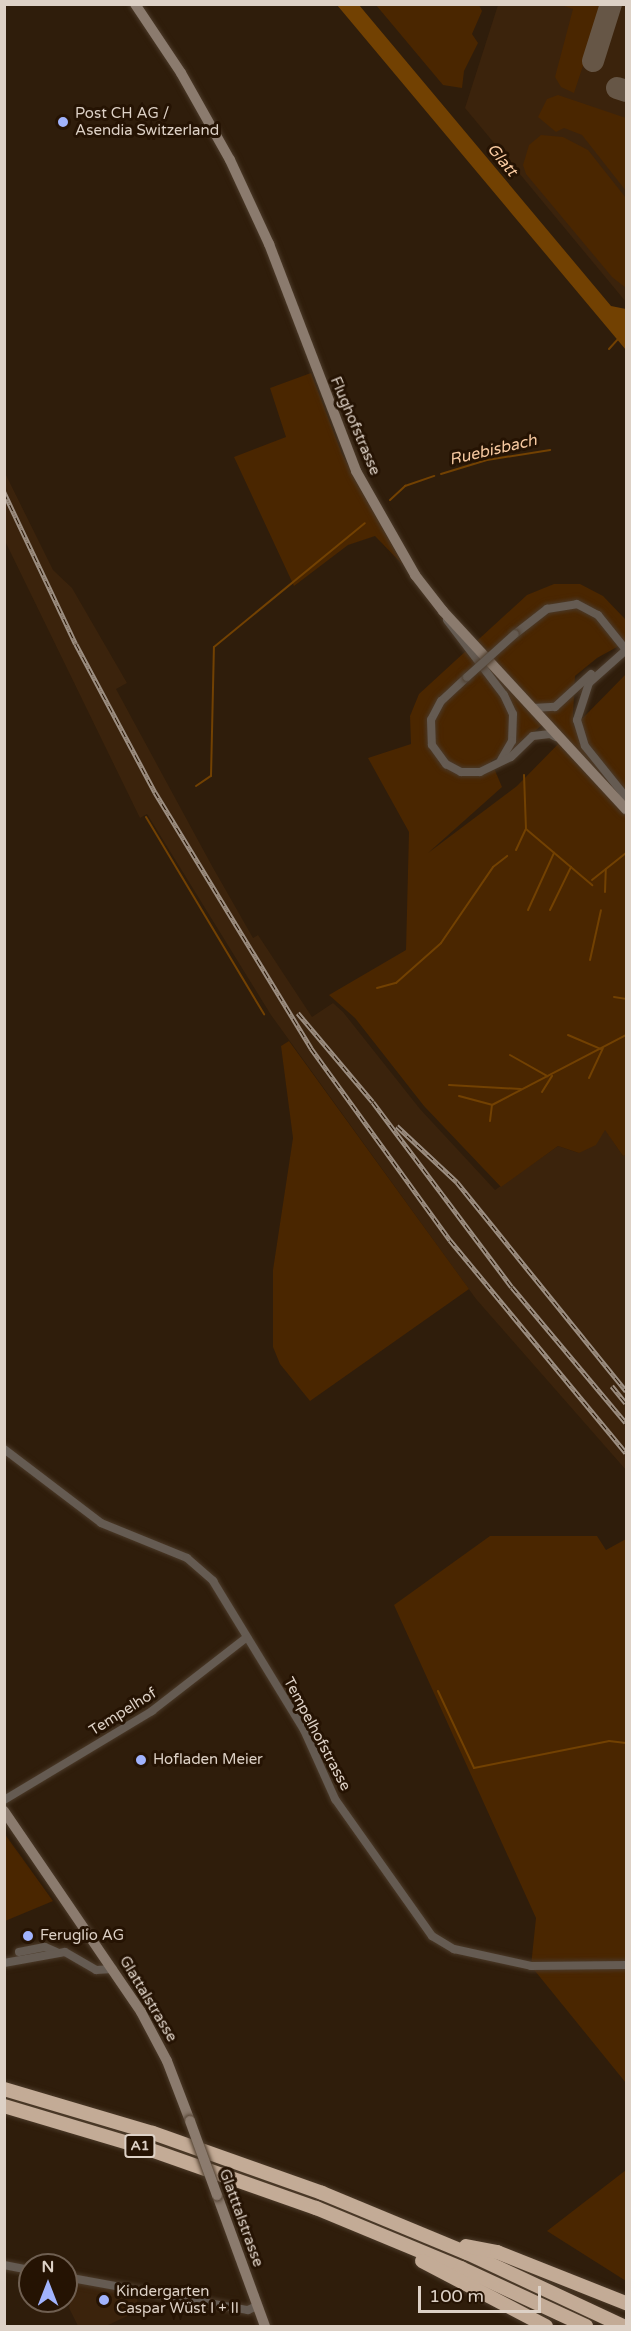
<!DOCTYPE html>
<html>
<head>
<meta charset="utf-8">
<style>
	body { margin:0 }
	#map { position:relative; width:631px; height:2331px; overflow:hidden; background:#2f1d0b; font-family:"Varela Round",sans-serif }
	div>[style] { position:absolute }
	.built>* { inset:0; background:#3b230c }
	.green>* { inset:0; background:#4a2600 }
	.water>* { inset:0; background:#724102 }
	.stream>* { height:2px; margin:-1px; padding:0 1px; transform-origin:1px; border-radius:1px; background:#724102 }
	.taxiway>* { height:22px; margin:-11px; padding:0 11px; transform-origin:11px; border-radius:11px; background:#665646 }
	.roads { filter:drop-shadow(0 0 2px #4b3a29) drop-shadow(0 0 2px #4b3a29) }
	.street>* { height:8px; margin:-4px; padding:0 4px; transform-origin:4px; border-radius:4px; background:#655b52 }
	.secondary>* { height:10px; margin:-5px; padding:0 5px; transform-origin:5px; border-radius:5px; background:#8b7b6e }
	.highway>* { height:14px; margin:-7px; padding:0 7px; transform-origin:7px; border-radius:7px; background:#c3ab96 }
	.rail>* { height:4.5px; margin-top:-2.25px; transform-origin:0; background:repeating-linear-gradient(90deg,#251303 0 7px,#9d8f82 0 14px); box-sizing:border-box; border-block:2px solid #9d8f82 }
	.bridges { filter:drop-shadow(0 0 2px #4b3a29) drop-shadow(0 0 2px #4b3a29) }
	.street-bridge>* { height:8px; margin:-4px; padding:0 4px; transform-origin:4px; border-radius:4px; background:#655b52 }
	.secondary-bridge>* { height:10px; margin:-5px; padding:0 5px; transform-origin:5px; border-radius:5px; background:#8b7b6e }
	.dots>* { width:16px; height:16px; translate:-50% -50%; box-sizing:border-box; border:3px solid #251303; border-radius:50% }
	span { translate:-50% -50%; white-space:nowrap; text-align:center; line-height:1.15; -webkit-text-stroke:6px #251303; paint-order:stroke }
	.shield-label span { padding:2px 4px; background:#251303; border:2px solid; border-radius:4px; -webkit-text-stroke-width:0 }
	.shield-label { font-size:14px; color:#ddd1c6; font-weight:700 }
	.poi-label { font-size:15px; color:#ddd1c6 }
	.left { translate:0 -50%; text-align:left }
	.street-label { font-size:15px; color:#ddd1c6 }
	.water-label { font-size:16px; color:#f7c9a0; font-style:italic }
	.frame { position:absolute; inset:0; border:6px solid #ddd1c6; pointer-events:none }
	.north { position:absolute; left:18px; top:2253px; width:60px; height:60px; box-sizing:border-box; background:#251303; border:2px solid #6f5f51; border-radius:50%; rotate:0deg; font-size:16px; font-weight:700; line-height:24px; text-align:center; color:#ddd1c6 }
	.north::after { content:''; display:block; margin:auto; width:21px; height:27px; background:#a1b3fd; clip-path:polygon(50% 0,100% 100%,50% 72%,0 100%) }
	.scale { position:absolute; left:418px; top:2286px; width:123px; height:27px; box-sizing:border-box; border:3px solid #ddd1c6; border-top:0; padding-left:8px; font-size:18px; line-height:21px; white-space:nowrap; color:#ddd1c6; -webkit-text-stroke:4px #251303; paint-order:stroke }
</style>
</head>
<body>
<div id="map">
	<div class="built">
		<i style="clip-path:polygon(498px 5px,626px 5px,626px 302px,465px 108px)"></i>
		<i style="clip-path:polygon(4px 471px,53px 570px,72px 588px,127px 683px,116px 689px,212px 866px,253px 938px,258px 935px,312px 1017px,333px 1003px,343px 1012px,420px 1109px,495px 1190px,558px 1146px,579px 1153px,605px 1129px,623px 1156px,626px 1155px,626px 1470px,476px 1299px,271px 1015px,147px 814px,140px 818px,5px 541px)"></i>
		<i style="clip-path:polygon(75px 2281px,138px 2293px,136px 2312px,106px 2326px,78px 2326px,69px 2308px)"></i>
	</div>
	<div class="green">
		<i style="clip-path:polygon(376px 5px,479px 5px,482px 11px,472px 34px,478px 43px,464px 71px,462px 88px,443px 85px)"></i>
		<i style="clip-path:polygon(561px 5px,603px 5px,574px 93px,561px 87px,555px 77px,573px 9px)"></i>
		<i style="clip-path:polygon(558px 95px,626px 118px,626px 191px,582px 135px,564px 128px,556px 132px,538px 117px,547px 99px)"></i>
		<i style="clip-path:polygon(541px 135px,563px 137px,588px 150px,626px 198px,626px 288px,612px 277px,526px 174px,523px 165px,529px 145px)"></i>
		<i style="clip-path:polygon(311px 373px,342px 454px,403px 565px,375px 536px,348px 545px,294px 586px,234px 457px,286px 437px,270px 388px)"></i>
		<i style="clip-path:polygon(evenodd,554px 584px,580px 584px,603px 596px,626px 620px,626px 642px,597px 658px,575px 676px,573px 715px,574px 727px,626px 674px,626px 1155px,623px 1156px,605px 1130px,596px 1145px,579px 1153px,558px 1146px,501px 1187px,424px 1106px,355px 1018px,329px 995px,406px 950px,409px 832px,368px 758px,411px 744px,410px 716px,419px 694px,527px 595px,554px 584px,549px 719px,565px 737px,517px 786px,428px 853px,502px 787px,491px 761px,514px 749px,549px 719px)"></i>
		<i style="clip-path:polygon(289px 1041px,469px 1289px,310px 1401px,280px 1364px,273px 1347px,273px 1270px,293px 1138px,281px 1046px)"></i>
		<i style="clip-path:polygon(490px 1536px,597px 1536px,606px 1550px,626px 1539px,626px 2083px,531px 1966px,536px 1918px,394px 1605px)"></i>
		<i style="clip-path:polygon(4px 1833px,53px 1901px,5px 1921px,4px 1921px)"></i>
		<i style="clip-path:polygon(626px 2170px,626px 2281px,547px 2231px)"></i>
	</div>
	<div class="water">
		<i style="clip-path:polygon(337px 5px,359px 5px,611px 306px,626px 309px,626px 350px)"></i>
	</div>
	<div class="stream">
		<i style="left:609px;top:349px;width:15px;rotate:-48deg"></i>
		<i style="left:441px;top:474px;width:48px;rotate:-16.9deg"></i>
		<i style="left:487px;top:460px;width:64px;rotate:-9deg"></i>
		<i style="left:390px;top:500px;width:21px;rotate:-43deg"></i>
		<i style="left:405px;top:486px;width:31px;rotate:-19deg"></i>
		<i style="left:196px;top:786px;width:18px;rotate:-34deg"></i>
		<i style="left:211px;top:776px;width:129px;rotate:-88.7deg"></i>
		<i style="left:214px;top:647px;width:195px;rotate:-39.4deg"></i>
		<i style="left:146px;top:817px;width:230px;rotate:59.1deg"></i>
		<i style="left:526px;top:829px;width:87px;rotate:40.3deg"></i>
		<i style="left:516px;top:850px;width:23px;rotate:-65deg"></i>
		<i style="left:526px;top:829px;width:54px;rotate:-92.1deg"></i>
		<i style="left:592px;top:880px;width:43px;rotate:-38.5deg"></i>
		<i style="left:605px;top:892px;width:23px;rotate:-88deg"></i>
		<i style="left:528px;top:910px;width:63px;rotate:-65.5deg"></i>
		<i style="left:550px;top:910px;width:48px;rotate:-64deg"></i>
		<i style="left:590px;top:960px;width:51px;rotate:-77.6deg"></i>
		<i style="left:377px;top:988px;width:20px;rotate:-15deg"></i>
		<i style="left:396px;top:983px;width:60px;rotate:-41.6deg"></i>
		<i style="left:441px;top:943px;width:92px;rotate:-55.6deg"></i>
		<i style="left:493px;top:867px;width:18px;rotate:-38deg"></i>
		<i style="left:614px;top:997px;width:12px;rotate:9deg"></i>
		<i style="left:568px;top:1035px;width:36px;rotate:23deg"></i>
		<i style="left:510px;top:1055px;width:43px;rotate:29.6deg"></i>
		<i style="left:589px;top:1078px;width:33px;rotate:-65deg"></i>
		<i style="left:449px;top:1085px;width:72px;rotate:3.2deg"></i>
		<i style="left:542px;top:1092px;width:19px;rotate:-58deg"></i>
		<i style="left:459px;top:1096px;width:34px;rotate:15deg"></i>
		<i style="left:492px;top:1105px;width:151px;rotate:-27.6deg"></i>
		<i style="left:490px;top:1121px;width:16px;rotate:-83deg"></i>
		<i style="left:438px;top:1691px;width:85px;rotate:64.9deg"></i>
		<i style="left:474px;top:1768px;width:138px;rotate:-11.3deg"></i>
		<i style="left:609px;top:1741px;width:17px;rotate:7deg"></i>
	</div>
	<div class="taxiway">
		<i style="left:593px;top:61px;width:60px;rotate:-72.5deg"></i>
		<i style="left:617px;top:88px;width:9px;rotate:18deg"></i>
	</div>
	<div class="roads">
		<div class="street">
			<i style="left:447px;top:620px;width:94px;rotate:52.8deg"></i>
			<i style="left:504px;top:695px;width:21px;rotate:65deg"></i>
			<i style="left:513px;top:714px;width:27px;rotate:92deg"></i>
			<i style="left:512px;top:741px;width:22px;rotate:120deg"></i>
			<i style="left:515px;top:634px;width:41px;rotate:-38deg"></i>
			<i style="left:547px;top:609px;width:30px;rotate:-9deg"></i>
			<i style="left:577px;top:604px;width:24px;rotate:28deg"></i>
			<i style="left:598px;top:615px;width:45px;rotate:51.3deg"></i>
			<i style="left:626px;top:650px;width:50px;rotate:138.3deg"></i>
			<i style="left:589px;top:683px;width:39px;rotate:108deg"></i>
			<i style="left:577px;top:720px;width:27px;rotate:73deg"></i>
			<i style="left:585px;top:746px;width:65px;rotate:51.2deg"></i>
			<i style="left:467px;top:677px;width:35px;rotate:137deg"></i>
			<i style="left:441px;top:701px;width:21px;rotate:118deg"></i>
			<i style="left:431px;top:720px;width:25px;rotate:88deg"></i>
			<i style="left:432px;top:745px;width:24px;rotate:54deg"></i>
			<i style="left:446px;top:764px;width:17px;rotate:28deg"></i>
			<i style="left:461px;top:772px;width:19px"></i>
			<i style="left:480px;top:772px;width:34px;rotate:-26deg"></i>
			<i style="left:511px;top:757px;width:30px;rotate:-44deg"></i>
			<i style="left:533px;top:736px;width:17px;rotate:-7deg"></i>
			<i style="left:550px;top:734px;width:7px;rotate:27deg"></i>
			<i style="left:533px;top:708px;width:22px;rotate:-3deg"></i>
			<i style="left:555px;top:707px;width:49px;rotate:-42.5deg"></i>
			<i style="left:4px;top:1449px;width:122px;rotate:37.3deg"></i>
			<i style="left:101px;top:1523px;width:93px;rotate:22.1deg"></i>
			<i style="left:187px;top:1558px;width:35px;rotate:41deg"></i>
			<i style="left:213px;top:1581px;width:175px;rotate:58.6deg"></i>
			<i style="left:304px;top:1730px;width:76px;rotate:65.8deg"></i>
			<i style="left:335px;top:1799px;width:168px;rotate:54.7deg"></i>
			<i style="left:432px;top:1936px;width:26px;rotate:31deg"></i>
			<i style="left:454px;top:1949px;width:79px;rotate:12.4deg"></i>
			<i style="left:531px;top:1966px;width:95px;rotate:-0.6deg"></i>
			<i style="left:4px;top:1800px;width:173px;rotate:-31deg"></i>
			<i style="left:152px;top:1711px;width:120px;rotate:-37.9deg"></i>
			<i style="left:19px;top:1952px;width:26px;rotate:-11deg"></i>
			<i style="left:45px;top:1947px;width:13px;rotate:23deg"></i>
			<i style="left:4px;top:1963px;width:62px;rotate:-10.2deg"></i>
			<i style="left:65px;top:1952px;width:36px;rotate:30deg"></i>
			<i style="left:96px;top:1970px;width:17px;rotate:-3deg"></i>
			<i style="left:4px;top:2265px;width:26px;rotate:11deg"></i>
			<i style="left:66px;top:2277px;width:185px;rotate:10.3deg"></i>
			<i style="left:248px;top:2310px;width:10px;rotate:-24deg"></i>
		</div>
		<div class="secondary">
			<i style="left:135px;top:4px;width:83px;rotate:56.3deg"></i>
			<i style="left:181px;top:73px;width:100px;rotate:60.6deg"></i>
			<i style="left:230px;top:160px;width:93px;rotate:65.1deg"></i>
			<i style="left:269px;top:244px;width:243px;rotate:69deg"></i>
			<i style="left:356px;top:471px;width:120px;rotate:60.4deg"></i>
			<i style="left:415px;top:575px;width:46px;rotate:52.1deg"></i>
			<i style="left:443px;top:611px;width:270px;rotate:47.3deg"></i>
			<i style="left:4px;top:1811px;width:243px;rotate:55.7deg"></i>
			<i style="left:141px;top:2012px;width:55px;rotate:62deg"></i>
			<i style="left:167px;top:2061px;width:64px;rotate:69deg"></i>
			<i style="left:217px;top:2195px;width:140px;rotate:69.9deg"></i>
		</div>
		<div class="highway">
			<i style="left:4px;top:2089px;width:155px;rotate:16.5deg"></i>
			<i style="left:153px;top:2133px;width:179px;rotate:19.5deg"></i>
			<i style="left:322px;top:2193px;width:157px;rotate:22.5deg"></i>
			<i style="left:467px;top:2253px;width:172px;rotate:25.1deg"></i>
			<i style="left:4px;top:2106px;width:150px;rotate:16.6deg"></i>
			<i style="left:148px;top:2149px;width:178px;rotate:19.4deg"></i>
			<i style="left:316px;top:2208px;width:157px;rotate:22.5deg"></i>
			<i style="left:461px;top:2268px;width:138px;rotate:24.9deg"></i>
			<i style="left:466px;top:2246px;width:32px;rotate:11deg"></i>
			<i style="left:497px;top:2252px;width:139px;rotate:21.6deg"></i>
			<i style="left:422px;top:2261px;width:140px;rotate:27.7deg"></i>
		</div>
	</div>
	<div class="rail">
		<i style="left:4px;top:492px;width:168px;rotate:64.7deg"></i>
		<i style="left:76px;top:644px;width:168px;rotate:61.9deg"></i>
		<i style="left:155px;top:792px;width:300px;rotate:58.6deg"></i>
		<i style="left:311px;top:1048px;width:237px;rotate:54.1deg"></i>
		<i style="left:450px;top:1240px;width:276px;rotate:50.4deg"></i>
		<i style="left:298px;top:1013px;width:116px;rotate:49.9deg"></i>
		<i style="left:373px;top:1102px;width:231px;rotate:53.1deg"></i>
		<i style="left:512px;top:1287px;width:177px;rotate:50deg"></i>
		<i style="left:397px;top:1126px;width:82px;rotate:43deg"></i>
		<i style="left:457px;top:1182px;width:269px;rotate:51deg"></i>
		<i style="left:612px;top:1386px;width:22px;rotate:51deg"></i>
	</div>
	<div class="bridges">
		<div class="street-bridge">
			<i style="left:467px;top:677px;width:64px;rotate:-41.9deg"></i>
		</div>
		<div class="secondary-bridge">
			<i style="left:190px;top:2121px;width:79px;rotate:70deg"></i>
		</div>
	</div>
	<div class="dots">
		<i style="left:63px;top:122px;background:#a1b3fd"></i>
		<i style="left:141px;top:1760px;background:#a1b3fd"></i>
		<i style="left:28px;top:1936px;background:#a1b3fd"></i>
		<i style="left:104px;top:2300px;background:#a1b3fd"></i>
	</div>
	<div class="shield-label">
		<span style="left:140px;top:2146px">A1</span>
	</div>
	<div class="poi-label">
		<span class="left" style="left:75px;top:122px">Post CH AG /<br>Asendia Switzerland</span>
		<span class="left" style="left:153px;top:1760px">Hofladen Meier</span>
		<span class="left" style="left:40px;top:1936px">Feruglio AG</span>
		<span class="left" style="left:116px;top:2300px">Kindergarten<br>Caspar Wüst I + II</span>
	</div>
	<div class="street-label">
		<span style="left:355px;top:426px;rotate:67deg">Flughofstrasse</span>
		<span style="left:123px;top:1712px;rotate:-32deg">Tempelhof</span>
		<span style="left:317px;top:1734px;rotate:62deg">Tempelhofstrasse</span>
		<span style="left:148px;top:1999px;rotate:59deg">Glattalstrasse</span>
		<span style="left:241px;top:2218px;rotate:70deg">Glatttalstrasse</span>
	</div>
	<div class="water-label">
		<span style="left:502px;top:160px;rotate:50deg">Glatt</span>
		<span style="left:493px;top:450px;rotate:-13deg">Ruebisbach</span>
	</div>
	<div class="frame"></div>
	<div class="north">N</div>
	<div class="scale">100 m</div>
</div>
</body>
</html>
